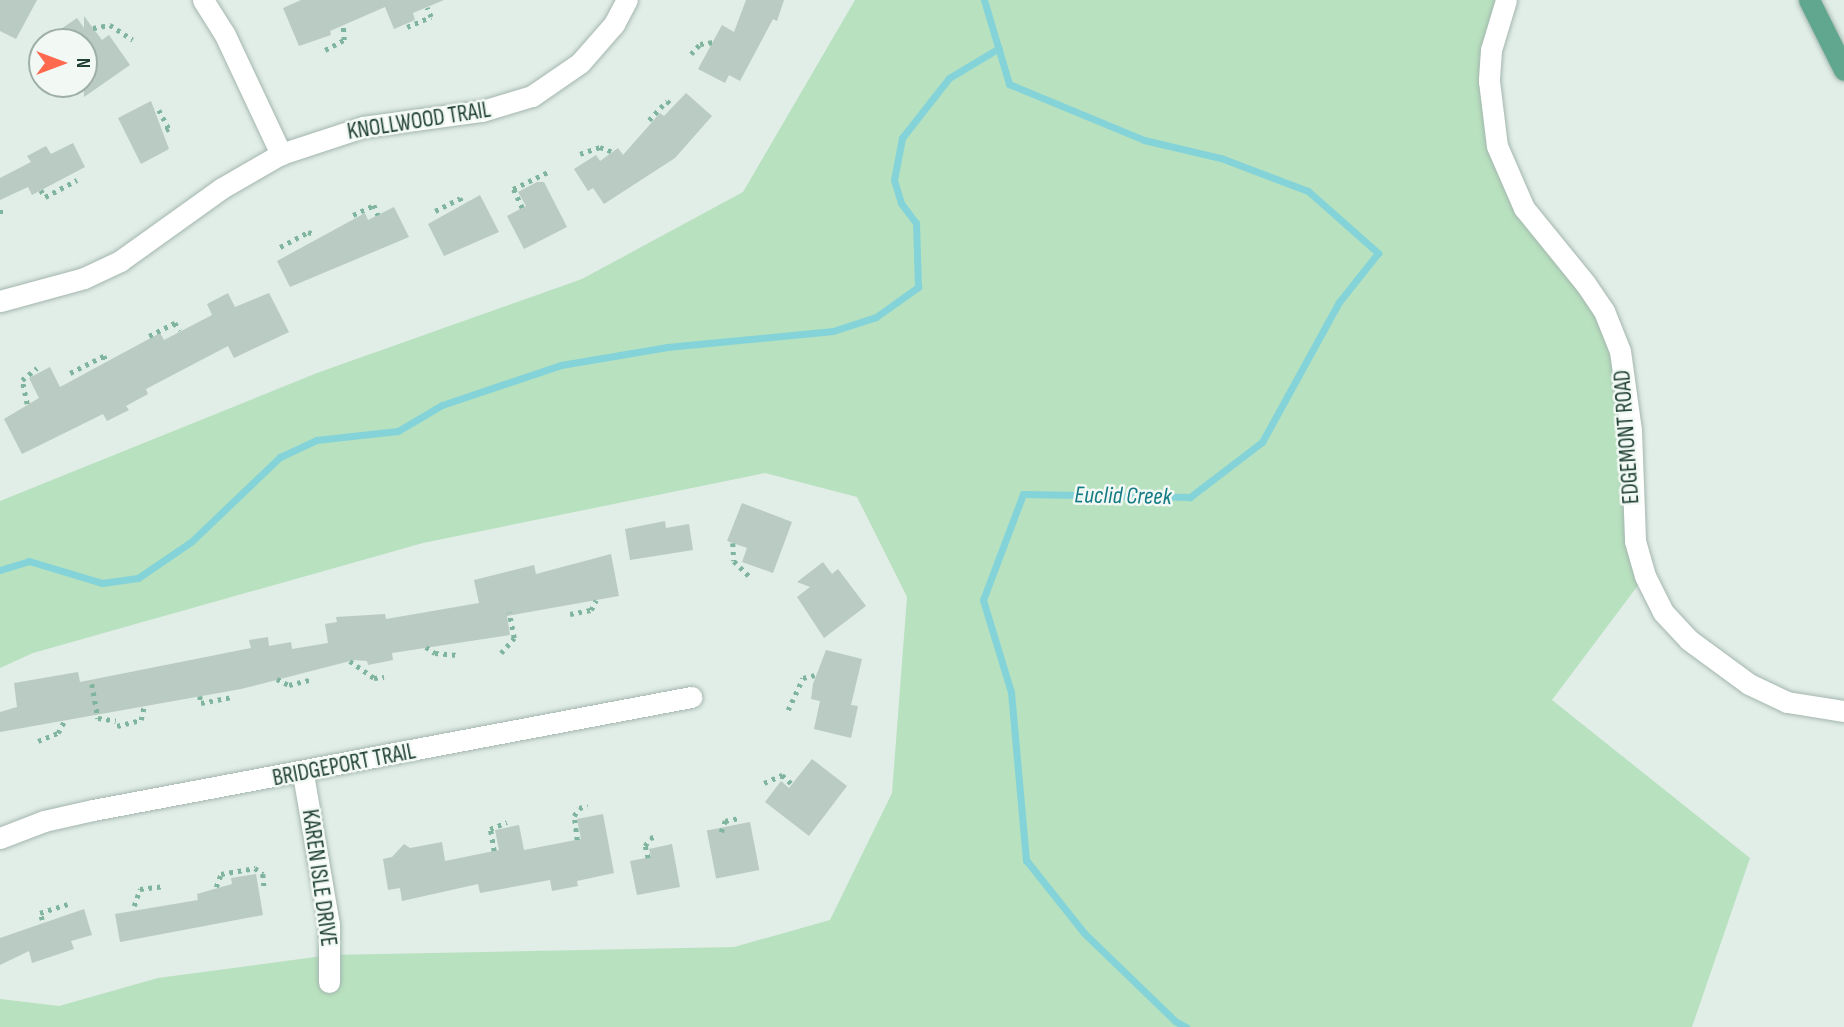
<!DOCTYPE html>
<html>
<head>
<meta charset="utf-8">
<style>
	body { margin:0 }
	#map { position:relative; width:1844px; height:1027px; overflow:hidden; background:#e1ede7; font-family:"Sofia Sans Condensed",sans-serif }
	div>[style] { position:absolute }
	.green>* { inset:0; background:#b8e1bf }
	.stream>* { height:7px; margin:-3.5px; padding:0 3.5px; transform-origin:3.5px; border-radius:3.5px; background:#84d3d8 }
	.building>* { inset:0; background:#b9cbc2; transform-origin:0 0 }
	.path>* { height:4.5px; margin-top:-2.25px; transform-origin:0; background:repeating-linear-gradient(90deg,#7fb49e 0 3.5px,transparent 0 8.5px) }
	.roads { filter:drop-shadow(0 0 2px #a3b6ae) drop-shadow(0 0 2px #a3b6ae) }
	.minor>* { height:21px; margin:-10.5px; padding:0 10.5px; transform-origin:10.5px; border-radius:10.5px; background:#fff }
	.major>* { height:21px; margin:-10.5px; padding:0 10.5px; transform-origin:10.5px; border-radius:10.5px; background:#61a78f }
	span { translate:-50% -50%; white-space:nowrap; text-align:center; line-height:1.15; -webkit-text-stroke:5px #f2f9f5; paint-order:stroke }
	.street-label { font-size:23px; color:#204034 }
	.water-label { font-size:24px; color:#137a83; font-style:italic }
	.north { position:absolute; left:28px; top:28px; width:70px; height:70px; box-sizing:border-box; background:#f2f9f5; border:2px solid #9eafa8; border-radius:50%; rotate:90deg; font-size:19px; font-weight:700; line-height:28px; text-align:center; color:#204034 }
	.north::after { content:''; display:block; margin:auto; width:24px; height:32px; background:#ff694e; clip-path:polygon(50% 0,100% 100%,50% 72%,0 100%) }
</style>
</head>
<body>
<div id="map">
	<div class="green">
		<i style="clip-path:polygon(855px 0,1506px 0,1491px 50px,1509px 179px,1604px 311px,1645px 576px,1552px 700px,1750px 858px,1692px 1027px,0 1027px,0 999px,59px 1006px,158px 978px,330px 955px,734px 947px,830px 920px,892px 793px,907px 597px,857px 497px,765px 473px,423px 543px,33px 653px,0 668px,0 501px,317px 373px,582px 279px,743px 192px)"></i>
	</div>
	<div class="stream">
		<i style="left:984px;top:0;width:88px;rotate:73.4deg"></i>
		<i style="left:1009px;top:84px;width:146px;rotate:22.5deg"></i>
		<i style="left:1144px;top:140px;width:79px;rotate:13.2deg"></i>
		<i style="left:1221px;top:158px;width:93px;rotate:20.8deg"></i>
		<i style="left:1308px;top:191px;width:94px;rotate:41.5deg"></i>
		<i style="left:1378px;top:253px;width:63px;rotate:128.5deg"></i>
		<i style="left:1339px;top:302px;width:160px;rotate:118.8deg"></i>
		<i style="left:1262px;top:442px;width:91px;rotate:142.6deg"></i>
		<i style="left:1190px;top:497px;width:167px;rotate:-179deg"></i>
		<i style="left:1023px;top:494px;width:113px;rotate:110.7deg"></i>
		<i style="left:983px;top:600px;width:96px;rotate:73.1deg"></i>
		<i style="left:1011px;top:692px;width:169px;rotate:84.9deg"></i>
		<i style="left:1026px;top:860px;width:93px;rotate:51.5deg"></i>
		<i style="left:1084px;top:933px;width:127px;rotate:44deg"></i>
		<i style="left:1175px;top:1021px;width:13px;rotate:29deg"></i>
		<i style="left:0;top:570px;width:30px;rotate:-17deg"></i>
		<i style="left:29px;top:561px;width:76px;rotate:16.8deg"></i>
		<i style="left:102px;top:583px;width:36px;rotate:-8deg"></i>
		<i style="left:138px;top:578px;width:65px;rotate:-34.4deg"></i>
		<i style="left:192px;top:541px;width:122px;rotate:-43.7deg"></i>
		<i style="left:280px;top:457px;width:40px;rotate:-25deg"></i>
		<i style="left:316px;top:440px;width:82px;rotate:-6.3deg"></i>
		<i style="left:398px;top:431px;width:51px;rotate:-30.6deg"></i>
		<i style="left:442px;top:405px;width:126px;rotate:-18.6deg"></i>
		<i style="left:561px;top:365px;width:108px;rotate:-9.6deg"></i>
		<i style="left:667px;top:347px;width:167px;rotate:-5.5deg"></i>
		<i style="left:833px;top:331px;width:45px;rotate:-18deg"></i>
		<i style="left:876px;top:317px;width:52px;rotate:-35.5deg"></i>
		<i style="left:918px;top:287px;width:64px;rotate:-91.8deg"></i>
		<i style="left:916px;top:223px;width:25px;rotate:-127deg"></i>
		<i style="left:901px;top:203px;width:24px;rotate:-107deg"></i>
		<i style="left:894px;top:180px;width:43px;rotate:-79.2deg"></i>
		<i style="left:902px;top:138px;width:76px;rotate:-51.9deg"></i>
		<i style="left:949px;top:78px;width:58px;rotate:-31deg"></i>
	</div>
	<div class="building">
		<i style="clip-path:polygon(0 0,37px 0,16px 39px,0 31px)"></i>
		<i style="clip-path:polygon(301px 0,444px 0,413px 13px,415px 20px,394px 29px,385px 7px,330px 31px,331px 35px,299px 46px,283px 8px)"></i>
		<i style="clip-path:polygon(746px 0,784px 0,777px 21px,773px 19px,740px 81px,729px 75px,725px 83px,698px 69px,722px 25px,734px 32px)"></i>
		<i style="clip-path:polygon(84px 16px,102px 40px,109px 35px,130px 65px,84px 97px,84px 42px,42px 42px,77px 18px,84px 28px)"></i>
		<i style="clip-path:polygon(686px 93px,712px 116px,675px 158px,604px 204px,593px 188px,588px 191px,574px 169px,596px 155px,600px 161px,618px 148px,623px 155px,660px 113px,664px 116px)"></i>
		<i style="clip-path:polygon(151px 101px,169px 149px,141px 164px,118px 118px)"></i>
		<i style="clip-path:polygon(73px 143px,85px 167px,32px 195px,28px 187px,0 200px,0 178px,31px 162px,27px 156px,46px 146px,51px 154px)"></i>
		<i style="clip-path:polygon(537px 182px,544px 182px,567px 227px,524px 249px,507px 216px,526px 206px,518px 192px)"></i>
		<i style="clip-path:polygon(480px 195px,499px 232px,444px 256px,428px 224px)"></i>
		<i style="clip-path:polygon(394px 207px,409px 237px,290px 287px,277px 261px,365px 213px,368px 220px)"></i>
		<i style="clip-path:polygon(228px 293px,235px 307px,269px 293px,289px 332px,234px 358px,228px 346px,146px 389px,148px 394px,126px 406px,129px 410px,107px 421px,103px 414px,22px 454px,4px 419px,39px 398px,29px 378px,50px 367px,60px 387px,160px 333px,164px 340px,212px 315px,207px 304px)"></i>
		<i style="clip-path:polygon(742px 503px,792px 522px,773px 573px,742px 562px,747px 548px,727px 541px)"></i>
		<i style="clip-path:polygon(665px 521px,666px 528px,689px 524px,693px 550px,630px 560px,625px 529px)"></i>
		<i style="clip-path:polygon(611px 554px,619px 596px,507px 616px,510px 635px,392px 653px,393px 660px,368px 665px,367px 661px,354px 660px,241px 689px,0 732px,0 712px,17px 707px,14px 683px,78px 672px,80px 682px,251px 648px,249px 640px,268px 637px,269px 646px,291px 642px,292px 649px,328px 643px,325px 624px,337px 622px,336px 617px,385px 614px,386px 619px,479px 603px,474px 580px,534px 565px,536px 574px)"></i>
		<i style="clip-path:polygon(823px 562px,832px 574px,838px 569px,866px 606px,824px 638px,797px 597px,810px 587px,797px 582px)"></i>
		<i style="clip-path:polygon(826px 650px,862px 659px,851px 705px,858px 706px,851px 738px,814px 729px,820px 701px,811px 699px,813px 684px)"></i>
		<i style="clip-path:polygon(812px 759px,847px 786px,809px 836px,765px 802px,781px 781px,789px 788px)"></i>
		<i style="clip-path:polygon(603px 814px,614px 873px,577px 881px,578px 886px,552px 891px,550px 880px,480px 893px,478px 884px,402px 901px,400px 888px,388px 890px,383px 859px,392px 857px,404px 844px,410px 848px,442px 842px,445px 861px,499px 850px,495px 830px,519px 825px,524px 850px,581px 839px,577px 819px)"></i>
		<i style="left:750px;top:822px;width:49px;height:44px;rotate:79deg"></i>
		<i style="clip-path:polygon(672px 844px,680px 887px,637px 895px,630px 861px,651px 857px,649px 849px)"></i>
		<i style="clip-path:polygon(256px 874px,263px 915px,120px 942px,115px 914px,198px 900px,197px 894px,232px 884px,231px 878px)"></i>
		<i style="clip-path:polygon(84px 909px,92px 935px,71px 941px,74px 949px,32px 963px,29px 951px,0 965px,0 938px)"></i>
	</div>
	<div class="path">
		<i style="left:407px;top:27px;width:26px;rotate:-23deg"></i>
		<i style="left:431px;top:17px;width:10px;rotate:-114deg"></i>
		<i style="left:93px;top:28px;width:17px;rotate:-10deg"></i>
		<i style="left:110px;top:25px;width:27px;rotate:33deg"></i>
		<i style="left:325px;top:50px;width:21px;rotate:-28deg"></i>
		<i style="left:344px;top:40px;width:15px;rotate:-94deg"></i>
		<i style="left:691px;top:54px;width:13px;rotate:-48deg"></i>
		<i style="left:700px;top:44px;width:14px;rotate:-8deg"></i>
		<i style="left:159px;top:110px;width:21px;rotate:62deg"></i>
		<i style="left:169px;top:129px;width:7px;rotate:153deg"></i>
		<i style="left:649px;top:120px;width:26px;rotate:-47deg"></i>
		<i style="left:667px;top:101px;width:8px;rotate:40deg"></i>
		<i style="left:580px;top:154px;width:21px;rotate:-19deg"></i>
		<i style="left:600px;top:147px;width:14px;rotate:21deg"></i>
		<i style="left:41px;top:190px;width:8px;rotate:60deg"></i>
		<i style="left:45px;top:197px;width:36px;rotate:-28deg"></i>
		<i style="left:522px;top:208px;width:21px;rotate:-115deg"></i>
		<i style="left:513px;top:189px;width:41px;rotate:-25.9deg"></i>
		<i style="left:435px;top:211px;width:28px;rotate:-27deg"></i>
		<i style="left:460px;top:198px;width:4px;rotate:63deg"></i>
		<i style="left:0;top:212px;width:3px"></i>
		<i style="left:353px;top:215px;width:23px;rotate:-25deg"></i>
		<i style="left:374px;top:205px;width:11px;rotate:68deg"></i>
		<i style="left:280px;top:247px;width:32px;rotate:-28deg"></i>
		<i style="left:308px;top:232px;width:6px;rotate:18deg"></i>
		<i style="left:149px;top:336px;width:29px;rotate:-27deg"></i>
		<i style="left:175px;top:323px;width:9px;rotate:58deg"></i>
		<i style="left:70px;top:373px;width:38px;rotate:-27deg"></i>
		<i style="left:104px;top:356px;width:7px;rotate:63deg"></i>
		<i style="left:27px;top:404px;width:25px;rotate:-102deg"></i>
		<i style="left:22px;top:380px;width:19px;rotate:-39deg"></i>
		<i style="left:733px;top:543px;width:18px;rotate:87deg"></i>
		<i style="left:734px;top:561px;width:25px;rotate:45deg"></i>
		<i style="left:570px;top:614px;width:21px;rotate:-11deg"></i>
		<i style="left:591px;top:610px;width:11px;rotate:-63deg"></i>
		<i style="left:426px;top:647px;width:11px;rotate:34deg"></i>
		<i style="left:435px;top:653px;width:25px;rotate:5deg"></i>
		<i style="left:501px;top:653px;width:20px;rotate:-49deg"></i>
		<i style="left:514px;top:638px;width:26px;rotate:-101deg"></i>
		<i style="left:350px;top:661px;width:29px;rotate:35deg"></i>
		<i style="left:374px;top:678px;width:10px;rotate:-6deg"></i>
		<i style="left:277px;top:679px;width:13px;rotate:27deg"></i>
		<i style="left:289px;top:685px;width:21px;rotate:-14deg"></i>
		<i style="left:92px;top:684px;width:35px;rotate:80deg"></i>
		<i style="left:98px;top:718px;width:18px;rotate:9deg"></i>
		<i style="left:200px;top:696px;width:7px;rotate:82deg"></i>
		<i style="left:201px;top:703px;width:31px;rotate:-11deg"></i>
		<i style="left:788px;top:710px;width:35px;rotate:-65deg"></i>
		<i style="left:803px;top:678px;width:12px;rotate:-14deg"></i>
		<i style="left:117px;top:726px;width:25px;rotate:-14deg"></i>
		<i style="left:141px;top:720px;width:14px;rotate:-78deg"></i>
		<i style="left:38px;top:741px;width:22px;rotate:-22deg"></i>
		<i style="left:58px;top:733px;width:15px;rotate:-62deg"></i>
		<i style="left:764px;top:783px;width:20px;rotate:-24deg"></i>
		<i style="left:782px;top:775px;width:13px;rotate:42deg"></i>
		<i style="left:721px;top:832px;width:12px;rotate:-70deg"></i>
		<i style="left:725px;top:821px;width:14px;rotate:-12deg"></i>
		<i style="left:577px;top:840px;width:24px;rotate:-97deg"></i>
		<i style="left:574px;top:816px;width:9px;rotate:-58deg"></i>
		<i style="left:579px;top:808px;width:9px;rotate:-13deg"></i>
		<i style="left:494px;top:851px;width:22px;rotate:-100deg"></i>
		<i style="left:490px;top:829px;width:18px;rotate:-22deg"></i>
		<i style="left:648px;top:858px;width:12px;rotate:-104deg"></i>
		<i style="left:645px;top:846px;width:9px;rotate:-58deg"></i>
		<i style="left:650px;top:838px;width:8px;rotate:-14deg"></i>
		<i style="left:216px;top:887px;width:14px;rotate:-69deg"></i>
		<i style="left:221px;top:874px;width:35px;rotate:-10deg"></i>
		<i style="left:255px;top:868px;width:10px;rotate:37deg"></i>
		<i style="left:263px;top:874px;width:12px;rotate:85deg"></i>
		<i style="left:134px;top:906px;width:18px;rotate:-71deg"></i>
		<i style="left:140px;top:889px;width:23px;rotate:-7deg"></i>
		<i style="left:42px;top:920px;width:7px;rotate:-106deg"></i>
		<i style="left:40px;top:913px;width:29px;rotate:-18deg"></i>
	</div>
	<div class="roads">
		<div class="minor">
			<i style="left:203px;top:0;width:41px;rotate:57.8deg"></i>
			<i style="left:225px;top:35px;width:132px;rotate:64.8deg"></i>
			<i style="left:1506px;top:0;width:52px;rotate:106.7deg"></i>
			<i style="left:1491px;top:50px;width:31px;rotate:94deg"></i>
			<i style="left:1489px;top:81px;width:65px;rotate:83deg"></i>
			<i style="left:1497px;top:146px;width:68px;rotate:66.5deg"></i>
			<i style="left:1524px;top:208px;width:97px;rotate:50.9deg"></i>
			<i style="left:1585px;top:283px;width:34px;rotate:56deg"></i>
			<i style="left:1604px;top:311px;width:43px;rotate:68.2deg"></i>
			<i style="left:1620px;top:351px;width:80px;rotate:82.1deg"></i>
			<i style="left:1631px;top:430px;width:111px;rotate:87.9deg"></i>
			<i style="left:1635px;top:541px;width:36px;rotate:74deg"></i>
			<i style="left:1645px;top:576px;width:40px;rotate:63.4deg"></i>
			<i style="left:1663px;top:612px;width:38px;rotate:47deg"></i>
			<i style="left:1689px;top:640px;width:74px;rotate:36.3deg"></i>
			<i style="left:1749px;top:684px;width:42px;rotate:25.3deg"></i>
			<i style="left:1787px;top:702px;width:58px;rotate:9deg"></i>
			<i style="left:0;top:301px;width:87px;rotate:-15.3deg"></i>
			<i style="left:84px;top:278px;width:40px;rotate:-25deg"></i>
			<i style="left:120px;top:261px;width:125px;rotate:-35.6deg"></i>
			<i style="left:222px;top:188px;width:68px;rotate:-30deg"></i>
			<i style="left:281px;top:154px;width:86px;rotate:-18.2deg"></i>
			<i style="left:363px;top:127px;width:120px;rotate:-7.7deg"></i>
			<i style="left:482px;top:111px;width:52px;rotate:-16.7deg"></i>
			<i style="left:532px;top:96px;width:58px;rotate:-34.5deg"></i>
			<i style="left:580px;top:63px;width:52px;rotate:-48.9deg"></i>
			<i style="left:614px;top:24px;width:27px;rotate:-62deg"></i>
			<i style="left:303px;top:774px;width:152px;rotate:80.2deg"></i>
			<i style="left:329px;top:924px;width:58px;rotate:90deg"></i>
			<i style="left:0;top:838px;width:47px;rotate:-21.1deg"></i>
			<i style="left:44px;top:821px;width:50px;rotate:-12.7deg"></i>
			<i style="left:93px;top:810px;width:609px;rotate:-10.7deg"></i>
		</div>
		<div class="major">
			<i style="left:1809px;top:0;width:78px;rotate:63.4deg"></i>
		</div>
	</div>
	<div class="street-label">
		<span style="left:419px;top:121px;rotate:-9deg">KNOLLWOOD TRAIL</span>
		<span style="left:1627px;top:437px;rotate:-94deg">EDGEMONT ROAD</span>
		<span style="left:344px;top:765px;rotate:-11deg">BRIDGEPORT TRAIL</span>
		<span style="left:319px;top:878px;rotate:82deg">KAREN ISLE DRIVE</span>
	</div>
	<div class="water-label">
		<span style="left:1123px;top:496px;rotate:1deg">Euclid Creek</span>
	</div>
	<div class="north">N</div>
</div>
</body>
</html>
